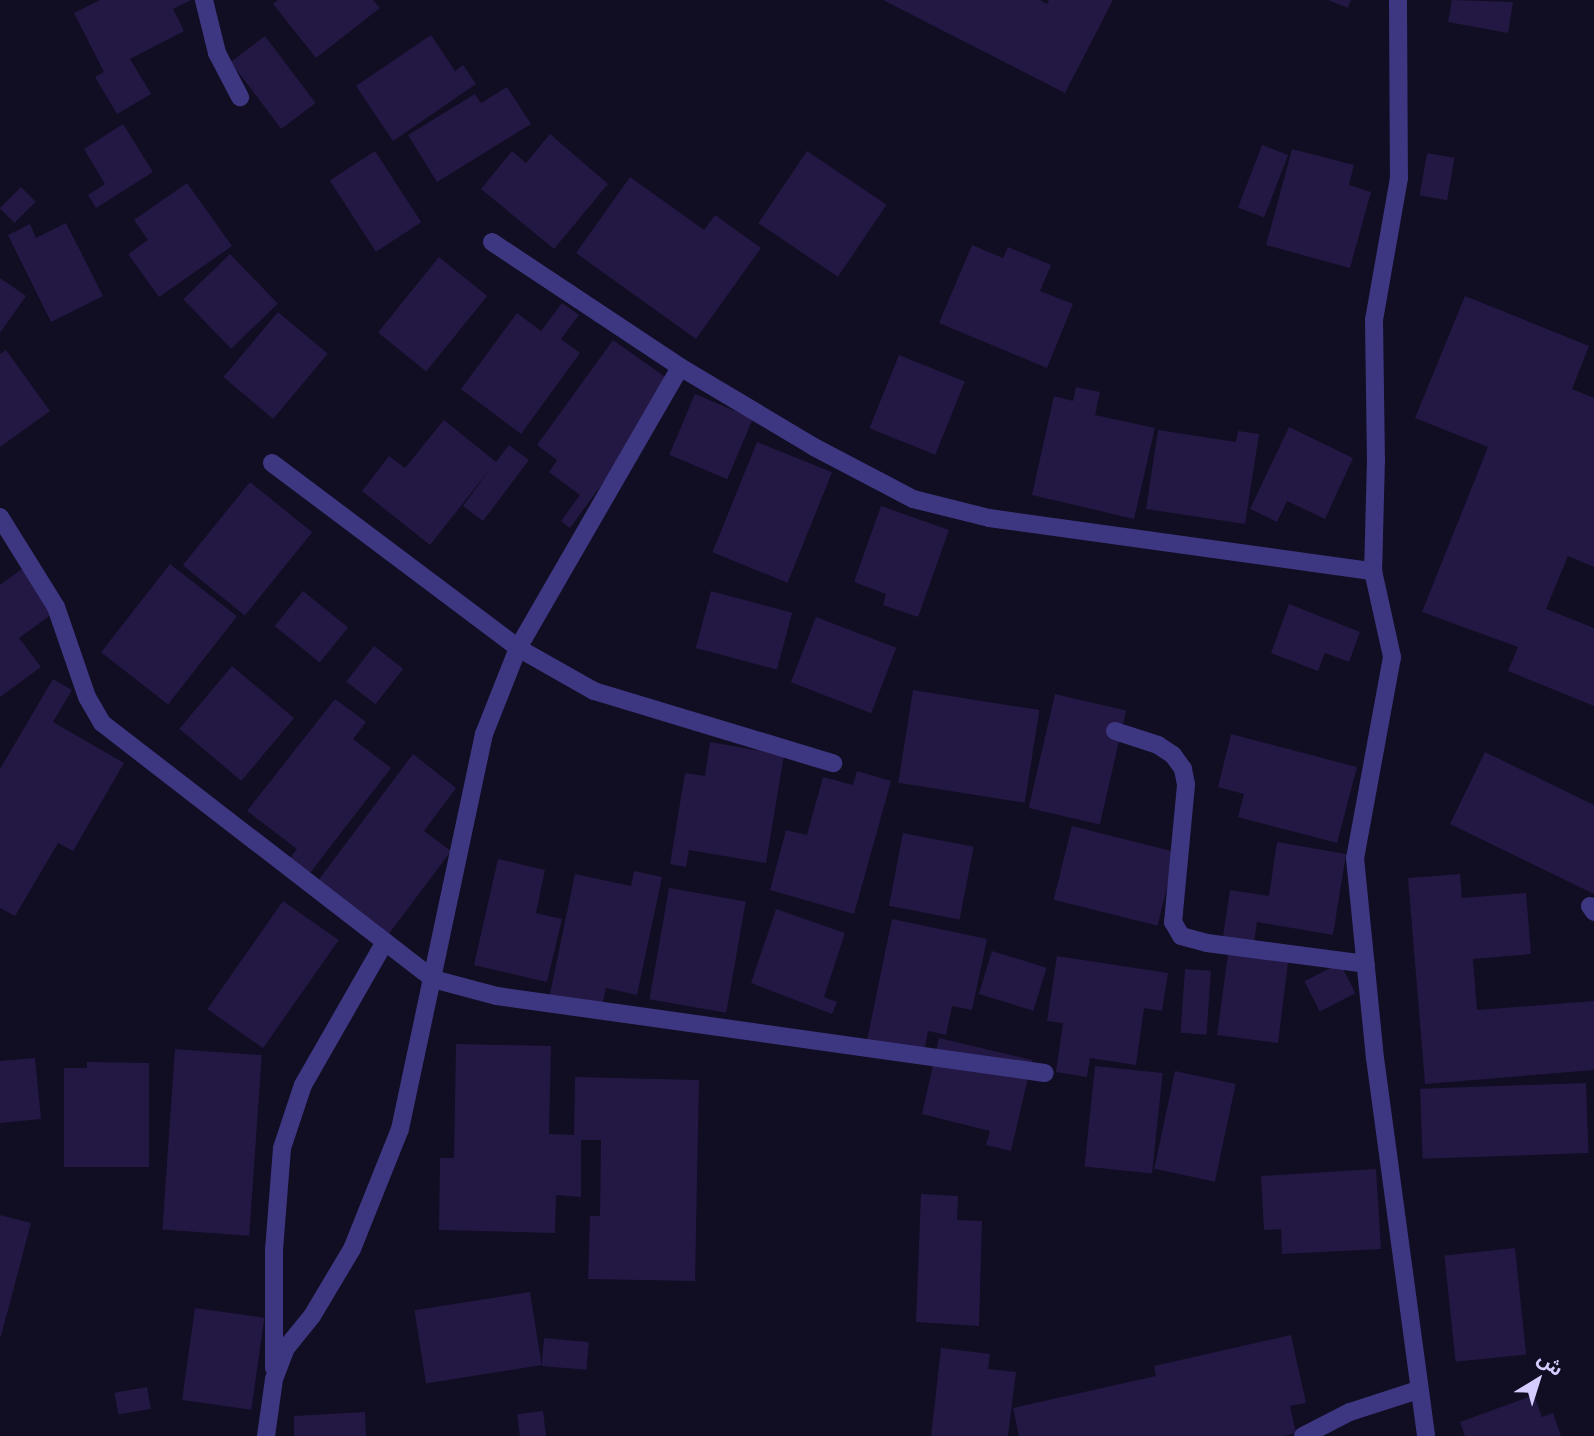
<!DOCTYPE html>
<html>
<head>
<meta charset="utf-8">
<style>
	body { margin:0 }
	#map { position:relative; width:1594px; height:1436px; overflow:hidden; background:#110d22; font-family:Raleway,"Noto Sans Arabic",sans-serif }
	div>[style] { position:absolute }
	.building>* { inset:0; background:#231843; transform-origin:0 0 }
	.minor>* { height:18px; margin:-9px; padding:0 9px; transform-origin:9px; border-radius:9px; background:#3d3782 }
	span { translate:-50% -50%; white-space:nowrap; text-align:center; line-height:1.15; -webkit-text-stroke:6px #110d22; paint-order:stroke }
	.north { position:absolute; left:1503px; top:1345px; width:70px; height:70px; -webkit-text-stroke:5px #110d22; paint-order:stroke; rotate:38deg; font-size:19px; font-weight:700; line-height:28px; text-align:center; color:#d5cdff }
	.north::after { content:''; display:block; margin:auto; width:24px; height:32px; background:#d5cdff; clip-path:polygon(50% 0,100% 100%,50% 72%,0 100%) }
</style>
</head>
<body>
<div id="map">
	<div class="building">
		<i style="clip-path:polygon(100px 0,191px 0,173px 9px,184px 31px,130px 59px,151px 94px,117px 114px,95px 77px,104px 72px,74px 13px)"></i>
		<i style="clip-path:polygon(278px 0,373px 0,380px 8px,316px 58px,273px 4px)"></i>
		<i style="clip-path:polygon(883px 0,1040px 0,1047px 4px,1049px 0,1113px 0,1065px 93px)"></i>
		<i style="clip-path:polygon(1328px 0,1351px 0,1348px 8px)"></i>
		<i style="clip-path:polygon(1452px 0,1513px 2px,1508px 33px,1448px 22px)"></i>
		<i style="clip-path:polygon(431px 35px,455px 71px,463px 65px,476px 84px,393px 141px,356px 86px)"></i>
		<i style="left:265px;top:36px;width:84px;height:43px;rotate:53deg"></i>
		<i style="clip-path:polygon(507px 87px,531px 124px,437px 182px,408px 135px,475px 94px,481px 103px)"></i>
		<i style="clip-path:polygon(123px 124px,153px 172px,96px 208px,88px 195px,105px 184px,84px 149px)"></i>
		<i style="clip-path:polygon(550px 134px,608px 184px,554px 249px,481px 189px,512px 151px,526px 163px)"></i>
		<i style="left:1262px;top:145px;width:28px;height:67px;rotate:21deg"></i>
		<i style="clip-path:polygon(1292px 149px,1354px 165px,1349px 185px,1371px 192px,1350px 268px,1266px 245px)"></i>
		<i style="left:375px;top:151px;width:85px;height:54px;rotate:57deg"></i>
		<i style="left:807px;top:151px;width:96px;height:87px;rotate:34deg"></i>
		<i style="left:1427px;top:153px;width:28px;height:43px;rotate:10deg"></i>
		<i style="clip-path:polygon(630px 177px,704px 230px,715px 215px,761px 248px,696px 339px,576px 253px)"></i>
		<i style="clip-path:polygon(187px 183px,232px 246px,159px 297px,128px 254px,148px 240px,134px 220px)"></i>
		<i style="left:21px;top:187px;width:21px;height:30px;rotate:45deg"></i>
		<i style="clip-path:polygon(66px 223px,103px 296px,51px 322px,8px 235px,30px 224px,36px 238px)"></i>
		<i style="clip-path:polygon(972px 245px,1003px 258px,1008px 247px,1051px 265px,1040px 291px,1073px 304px,1047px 368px,939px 323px)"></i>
		<i style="left:230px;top:254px;width:69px;height:65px;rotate:46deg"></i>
		<i style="left:439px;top:257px;width:62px;height:97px;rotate:39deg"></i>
		<i style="clip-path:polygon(0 278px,26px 296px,0 333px)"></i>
		<i style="clip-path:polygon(1465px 296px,1589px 346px,1572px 389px,1594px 398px,1594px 567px,1568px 556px,1546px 609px,1594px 628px,1594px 706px,1508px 671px,1518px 647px,1422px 612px,1488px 447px,1415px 418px)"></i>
		<i style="clip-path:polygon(562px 303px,579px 315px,561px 339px,580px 353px,521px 434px,461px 389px,517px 313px,541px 331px)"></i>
		<i style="left:278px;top:312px;width:65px;height:85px;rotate:40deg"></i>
		<i style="clip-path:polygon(613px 340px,675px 384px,570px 528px,561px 521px,580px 495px,549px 472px,557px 460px,537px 445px)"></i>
		<i style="clip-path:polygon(6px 350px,50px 411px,0 447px,0 354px)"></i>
		<i style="left:899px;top:355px;width:71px;height:79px;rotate:22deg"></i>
		<i style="clip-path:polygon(1076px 387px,1100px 392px,1095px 415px,1155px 428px,1134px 519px,1032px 495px,1054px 396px,1073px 401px)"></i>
		<i style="left:695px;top:394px;width:63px;height:66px;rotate:23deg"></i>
		<i style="clip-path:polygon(444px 420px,496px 462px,509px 445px,529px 460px,483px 521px,463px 506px,490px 469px,430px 545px,362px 491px,389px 456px,405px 468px)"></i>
		<i style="clip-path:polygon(1289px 427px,1353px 458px,1325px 519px,1287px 501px,1277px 522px,1250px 509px)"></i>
		<i style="clip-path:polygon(1158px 430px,1236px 442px,1238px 431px,1259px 434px,1245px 524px,1146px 509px)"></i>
		<i style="left:757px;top:442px;width:81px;height:119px;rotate:22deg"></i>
		<i style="left:250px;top:482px;width:80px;height:107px;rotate:39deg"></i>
		<i style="clip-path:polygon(881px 506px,949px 530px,918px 617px,883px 605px,886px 594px,854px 582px)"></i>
		<i style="left:170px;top:564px;width:85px;height:112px;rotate:38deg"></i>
		<i style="clip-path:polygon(23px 568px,56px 611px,19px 638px,41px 667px,0 697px,0 585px)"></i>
		<i style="left:303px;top:591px;width:58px;height:45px;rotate:39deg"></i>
		<i style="left:711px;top:591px;width:84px;height:59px;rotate:15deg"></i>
		<i style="clip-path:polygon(1289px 604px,1360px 632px,1349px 662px,1325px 653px,1318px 671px,1271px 653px)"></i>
		<i style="left:816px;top:617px;width:86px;height:70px;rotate:21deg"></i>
		<i style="left:374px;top:646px;width:37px;height:45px;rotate:38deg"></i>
		<i style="left:232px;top:666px;width:81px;height:82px;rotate:40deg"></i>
		<i style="clip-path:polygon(53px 679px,72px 690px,53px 722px,124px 763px,73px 851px,58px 843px,15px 916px,0 908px,0 769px)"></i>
		<i style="left:913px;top:690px;width:128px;height:94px;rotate:9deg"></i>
		<i style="left:1055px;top:694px;width:73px;height:117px;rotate:13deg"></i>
		<i style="clip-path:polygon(335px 699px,366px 722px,353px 739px,391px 768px,310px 873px,290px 858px,297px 849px,247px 811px)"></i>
		<i style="clip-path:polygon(1231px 734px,1357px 767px,1337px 843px,1238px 817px,1244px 794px,1218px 787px)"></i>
		<i style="clip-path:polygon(710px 742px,784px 755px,766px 863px,689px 850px,686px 867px,670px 864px,685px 773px,705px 776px)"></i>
		<i style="clip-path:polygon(1485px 752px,1594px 805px,1594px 894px,1450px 824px)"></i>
		<i style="clip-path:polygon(413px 754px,456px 788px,424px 831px,451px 851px,388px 935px,317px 882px)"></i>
		<i style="clip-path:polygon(857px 771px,891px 781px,854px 914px,770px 890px,786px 830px,807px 835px,823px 777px,853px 785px)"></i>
		<i style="left:1072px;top:826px;width:107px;height:76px;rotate:14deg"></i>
		<i style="left:903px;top:833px;width:72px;height:74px;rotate:11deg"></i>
		<i style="clip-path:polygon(1277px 842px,1346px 854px,1333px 935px,1257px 922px,1253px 948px,1222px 943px,1230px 890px,1269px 896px)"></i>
		<i style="clip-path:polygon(498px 859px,545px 870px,536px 913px,562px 919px,547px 982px,474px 965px)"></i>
		<i style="clip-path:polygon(634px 871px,662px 877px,637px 995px,606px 988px,599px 1019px,547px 1008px,575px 874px,631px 886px)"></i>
		<i style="clip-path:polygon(1460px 874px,1462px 898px,1526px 893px,1531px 954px,1473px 959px,1477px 1010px,1594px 1001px,1594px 1070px,1425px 1084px,1408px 878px)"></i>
		<i style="left:669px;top:888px;width:78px;height:113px;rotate:10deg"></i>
		<i style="left:283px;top:901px;width:68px;height:132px;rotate:35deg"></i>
		<i style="clip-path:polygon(776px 909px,845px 933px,824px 997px,837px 1002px,832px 1014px,751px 983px)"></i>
		<i style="clip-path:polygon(892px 919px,987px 939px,972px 1010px,952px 1006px,946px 1035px,928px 1031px,922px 1063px,865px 1050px)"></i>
		<i style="clip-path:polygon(1290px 946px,1278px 1043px,1217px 1035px,1228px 954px)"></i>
		<i style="left:992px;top:951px;width:57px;height:45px;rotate:17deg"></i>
		<i style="clip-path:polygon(1057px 956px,1168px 973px,1162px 1011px,1144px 1008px,1136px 1065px,1090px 1058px,1087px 1077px,1056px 1072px,1063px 1023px,1047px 1021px)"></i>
		<i style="left:1340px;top:963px;width:34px;height:40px;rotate:63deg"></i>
		<i style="left:1185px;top:969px;width:26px;height:64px;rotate:4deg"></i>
		<i style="clip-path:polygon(939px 1038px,1032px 1060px,1011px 1151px,986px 1145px,990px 1131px,922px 1114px)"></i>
		<i style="clip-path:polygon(456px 1044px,551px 1046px,549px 1134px,574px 1135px,575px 1077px,699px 1080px,695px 1281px,588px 1279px,590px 1216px,600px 1216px,601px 1140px,581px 1140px,581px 1197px,556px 1195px,555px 1233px,439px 1230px,440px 1158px,454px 1158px)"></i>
		<i style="left:175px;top:1049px;width:87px;height:181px;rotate:4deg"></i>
		<i style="clip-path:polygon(35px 1058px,41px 1119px,0 1123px,0 1061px)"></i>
		<i style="clip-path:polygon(87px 1062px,149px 1063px,149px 1167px,64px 1167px,64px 1068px,87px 1068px)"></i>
		<i style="left:1095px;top:1066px;width:68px;height:101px;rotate:6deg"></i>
		<i style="left:1175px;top:1071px;width:62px;height:100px;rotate:12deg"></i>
		<i style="left:1586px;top:1083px;width:70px;height:166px;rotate:88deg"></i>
		<i style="clip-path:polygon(1376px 1169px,1381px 1249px,1282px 1254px,1281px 1229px,1264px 1230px,1261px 1176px)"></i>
		<i style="clip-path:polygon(921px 1194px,958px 1196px,957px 1220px,982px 1221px,979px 1326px,916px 1322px)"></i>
		<i style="clip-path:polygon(0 1215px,31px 1223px,1px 1336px,0 1336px)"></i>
		<i style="left:1515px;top:1248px;width:107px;height:71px;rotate:84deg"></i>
		<i style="left:530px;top:1292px;width:74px;height:117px;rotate:81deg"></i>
		<i style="left:195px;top:1308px;width:70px;height:93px;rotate:8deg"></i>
		<i style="clip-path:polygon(1291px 1335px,1306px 1403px,1290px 1406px,1296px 1433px,1284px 1436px,1019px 1436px,1013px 1408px,1156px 1376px,1154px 1366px)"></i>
		<i style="left:544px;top:1338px;width:45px;height:28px;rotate:5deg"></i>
		<i style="clip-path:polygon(941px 1348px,990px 1354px,988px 1369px,1016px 1372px,1008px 1436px,931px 1436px)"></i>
		<i style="left:147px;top:1387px;width:22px;height:33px;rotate:80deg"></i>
		<i style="clip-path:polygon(1534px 1395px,1542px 1417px,1553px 1413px,1561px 1436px,1465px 1436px,1460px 1422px)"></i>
		<i style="left:543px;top:1411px;width:25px;height:26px;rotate:83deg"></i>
		<i style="clip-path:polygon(365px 1412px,366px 1436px,294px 1436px,294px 1416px)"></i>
	</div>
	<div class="minor">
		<i style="left:204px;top:0;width:55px;rotate:76.2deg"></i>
		<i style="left:217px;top:53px;width:50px;rotate:62.4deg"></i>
		<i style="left:1398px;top:0;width:178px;rotate:89.7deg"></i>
		<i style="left:1399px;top:178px;width:144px;rotate:100deg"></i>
		<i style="left:1374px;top:320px;width:139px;rotate:89.2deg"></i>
		<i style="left:1376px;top:459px;width:112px;rotate:91.5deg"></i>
		<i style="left:1373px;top:571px;width:88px;rotate:77.5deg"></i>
		<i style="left:1392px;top:657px;width:204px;rotate:100.4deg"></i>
		<i style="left:1355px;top:858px;width:201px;rotate:84.3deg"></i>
		<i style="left:1375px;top:1058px;width:381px;rotate:82.3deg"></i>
		<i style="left:492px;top:242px;width:226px;rotate:33.6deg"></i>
		<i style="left:680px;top:367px;width:156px;rotate:30.8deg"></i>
		<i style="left:814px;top:447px;width:112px;rotate:27.7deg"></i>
		<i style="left:913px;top:499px;width:78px;rotate:14deg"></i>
		<i style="left:989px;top:518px;width:388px;rotate:7.9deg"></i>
		<i style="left:272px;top:463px;width:308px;rotate:36.9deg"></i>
		<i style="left:518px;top:648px;width:87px;rotate:29.5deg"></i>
		<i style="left:594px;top:691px;width:250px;rotate:16.8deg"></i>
		<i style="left:0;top:517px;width:106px;rotate:58.1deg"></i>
		<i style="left:56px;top:607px;width:95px;rotate:71deg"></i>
		<i style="left:87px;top:697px;width:30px;rotate:60deg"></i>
		<i style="left:102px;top:723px;width:418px;rotate:37.7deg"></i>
		<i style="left:433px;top:979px;width:66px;rotate:14.9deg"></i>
		<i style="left:497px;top:996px;width:553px;rotate:8deg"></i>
		<i style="left:1115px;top:731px;width:45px;rotate:18deg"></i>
		<i style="left:1158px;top:745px;width:18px;rotate:34deg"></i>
		<i style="left:1173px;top:755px;width:17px;rotate:54deg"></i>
		<i style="left:1183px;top:769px;width:16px;rotate:79deg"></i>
		<i style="left:1186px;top:785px;width:138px;rotate:95.4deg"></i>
		<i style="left:1173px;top:922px;width:16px;rotate:60deg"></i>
		<i style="left:1181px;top:936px;width:27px;rotate:15deg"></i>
		<i style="left:1207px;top:943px;width:160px;rotate:7.5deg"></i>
		<i style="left:1590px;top:906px;width:7px;rotate:56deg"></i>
		<i style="left:274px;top:1368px;width:118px;rotate:-90deg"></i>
		<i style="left:274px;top:1250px;width:102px;rotate:-85.5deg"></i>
		<i style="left:282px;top:1148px;width:66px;rotate:-71.6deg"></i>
		<i style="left:303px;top:1085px;width:165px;rotate:-60.2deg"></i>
		<i style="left:266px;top:1436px;width:58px;rotate:-82deg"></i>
		<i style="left:274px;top:1379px;width:33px;rotate:-69deg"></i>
		<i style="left:286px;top:1348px;width:41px;rotate:-50.9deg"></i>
		<i style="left:312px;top:1316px;width:78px;rotate:-59.2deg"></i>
		<i style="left:352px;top:1249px;width:129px;rotate:-68.2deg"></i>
		<i style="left:400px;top:1129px;width:404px;rotate:-78deg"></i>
		<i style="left:484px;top:734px;width:92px;rotate:-68.4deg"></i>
		<i style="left:518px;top:648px;width:324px;rotate:-60deg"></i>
		<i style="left:1303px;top:1436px;width:53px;rotate:-27.1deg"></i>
		<i style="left:1350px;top:1412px;width:71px;rotate:-17.9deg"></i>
	</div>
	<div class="north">ش</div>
</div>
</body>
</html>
